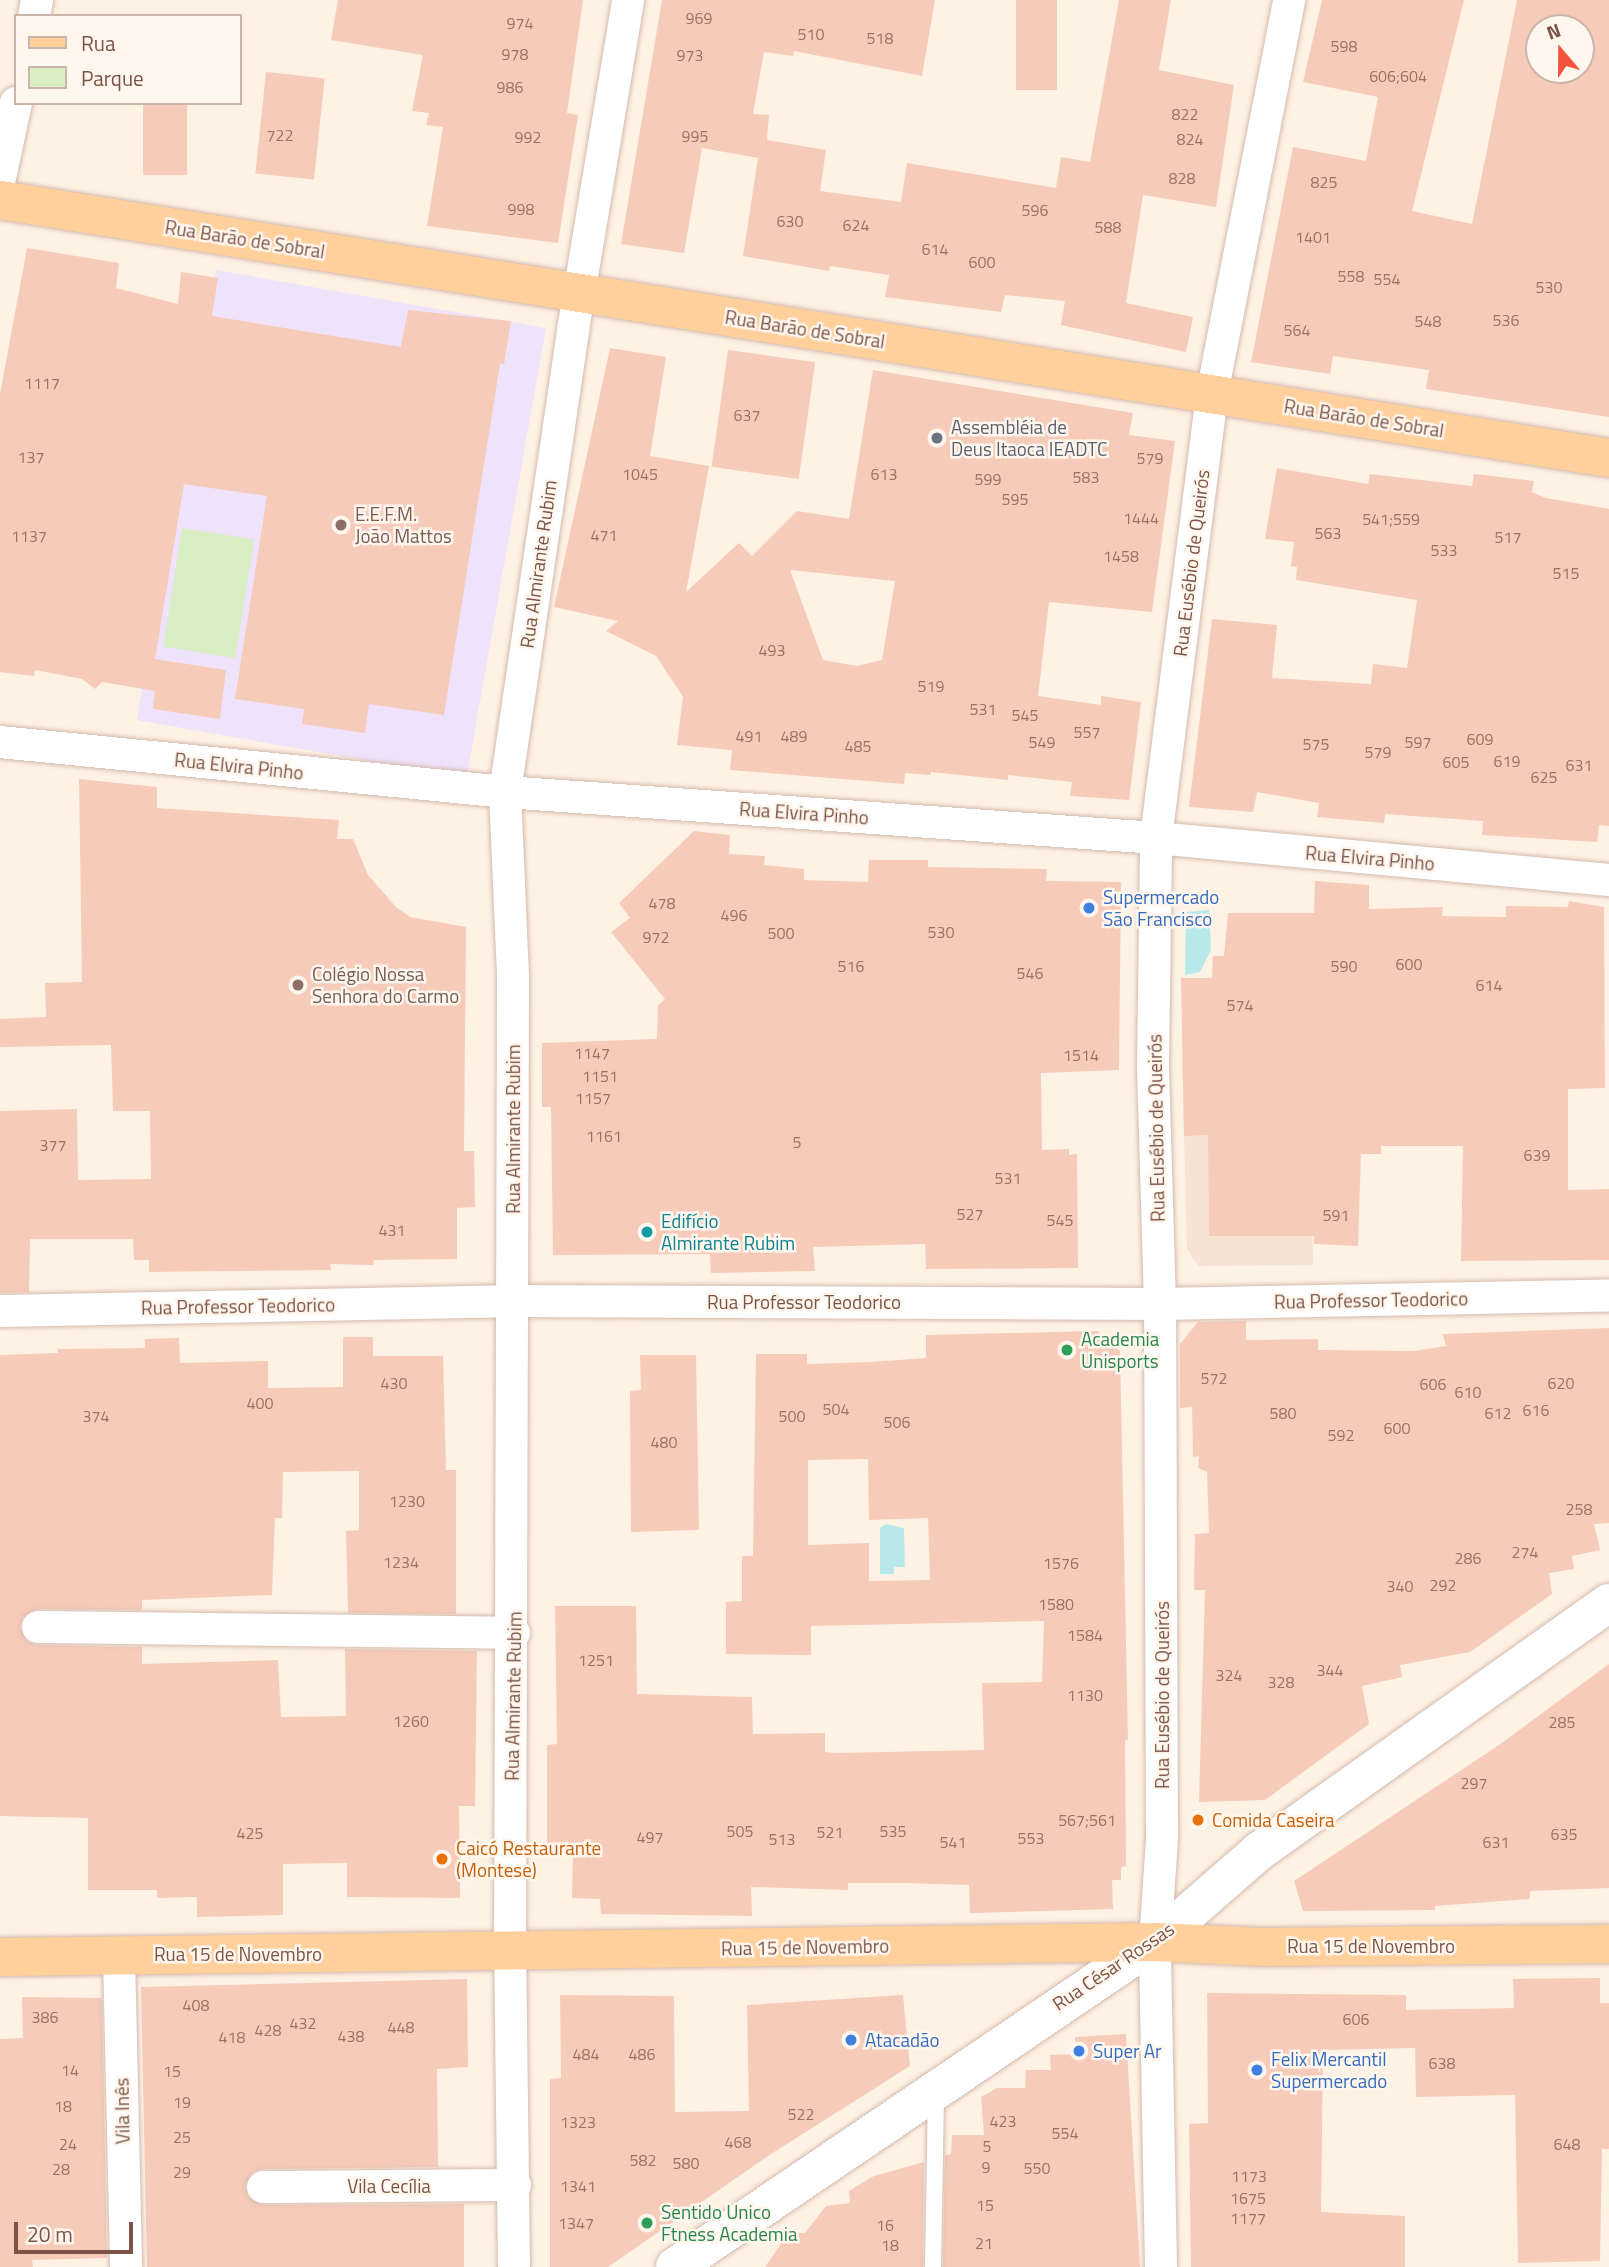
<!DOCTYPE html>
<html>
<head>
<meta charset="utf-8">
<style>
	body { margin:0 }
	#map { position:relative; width:1609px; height:2267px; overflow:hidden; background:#fef2e5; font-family:"Titillium Web",sans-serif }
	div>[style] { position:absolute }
	.residential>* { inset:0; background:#f7e3d3 }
	.education>* { inset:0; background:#efe2fb; transform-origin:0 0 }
	.green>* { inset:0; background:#d9eec2; transform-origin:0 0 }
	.water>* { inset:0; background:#b7e9eb }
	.building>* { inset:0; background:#f7cbba; transform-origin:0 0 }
	.roads { filter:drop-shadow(0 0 2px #d4baac) drop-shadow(0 0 2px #d4baac) }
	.lane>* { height:16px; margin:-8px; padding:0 8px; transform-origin:8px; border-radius:8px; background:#fff }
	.street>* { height:32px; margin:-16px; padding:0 16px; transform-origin:16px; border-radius:16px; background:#fff }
	.secondary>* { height:38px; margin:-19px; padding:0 19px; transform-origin:19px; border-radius:19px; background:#fff }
	.primary>* { height:38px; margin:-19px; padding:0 19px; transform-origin:19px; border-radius:19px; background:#ffcf9c }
	.dots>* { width:19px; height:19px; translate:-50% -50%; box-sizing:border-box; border:4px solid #fff6ee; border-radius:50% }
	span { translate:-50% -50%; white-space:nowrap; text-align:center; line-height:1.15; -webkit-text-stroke:5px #fff6ee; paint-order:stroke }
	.number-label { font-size:16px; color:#9a7264 }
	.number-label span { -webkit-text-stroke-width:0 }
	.street-label { font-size:19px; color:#7b5447 }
	.worship-label { font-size:19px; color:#5b616d }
	.left { translate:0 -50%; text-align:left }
	.education-label { font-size:19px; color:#785e54 }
	.shop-label { font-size:19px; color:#366cbe }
	.culture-label { font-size:19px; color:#0d838f }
	.leisure-label { font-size:19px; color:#27864d }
	.food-label { font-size:19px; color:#c56008 }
	.legend { position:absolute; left:14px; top:14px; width:228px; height:91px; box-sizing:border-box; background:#fff6ee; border:2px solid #cab5ab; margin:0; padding:9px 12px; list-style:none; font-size:21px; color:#7b5447 }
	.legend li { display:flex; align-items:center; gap:14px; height:35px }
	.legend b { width:35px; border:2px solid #cab5ab }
	.north { position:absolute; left:1525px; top:14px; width:70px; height:70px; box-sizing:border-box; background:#fff6ee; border:2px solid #cab5ab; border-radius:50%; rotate:340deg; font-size:19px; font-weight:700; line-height:28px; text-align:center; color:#7b5447 }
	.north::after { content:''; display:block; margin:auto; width:24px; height:32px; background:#f5523e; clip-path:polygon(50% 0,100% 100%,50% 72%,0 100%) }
	.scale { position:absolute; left:14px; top:2222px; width:119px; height:32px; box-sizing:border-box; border:4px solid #7b5447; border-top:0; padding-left:9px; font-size:21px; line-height:24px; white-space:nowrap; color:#7b5447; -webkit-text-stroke:5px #fff6ee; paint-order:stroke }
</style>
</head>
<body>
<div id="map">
	<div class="residential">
		<i style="clip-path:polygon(1310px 1047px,1313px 1265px,1198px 1266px,1187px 1249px,1182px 1054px)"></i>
	</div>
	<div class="education">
		<i style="left:216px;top:270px;width:335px;height:457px;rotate:10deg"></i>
	</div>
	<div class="green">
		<i style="left:182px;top:528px;width:73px;height:120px;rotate:9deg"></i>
	</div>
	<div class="water">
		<i style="clip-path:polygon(1209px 910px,1211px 950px,1200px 972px,1185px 975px,1186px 912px)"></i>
		<i style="clip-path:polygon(886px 1524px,904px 1528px,905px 1567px,894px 1567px,894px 1574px,880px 1574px,880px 1528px)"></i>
	</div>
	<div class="building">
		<i style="clip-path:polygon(338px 0,583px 0,567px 113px,578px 115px,558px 243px,427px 226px,443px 127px,426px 125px,429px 113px,412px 111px,423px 55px,331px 40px)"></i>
		<i style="clip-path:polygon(662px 0,935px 0,922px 76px,794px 51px,793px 56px,764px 52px,753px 114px,769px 115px,767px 140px,826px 150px,820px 191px,901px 202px,907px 163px,1056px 188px,1061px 157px,1090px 162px,1119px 0,1171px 0,1159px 70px,1234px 85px,1216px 207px,1143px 195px,1126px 303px,1193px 317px,1186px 352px,1061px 325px,1065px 301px,1005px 295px,1001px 312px,885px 297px,889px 275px,830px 266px,829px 271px,743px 256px,758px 158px,702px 148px,684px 253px,621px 244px)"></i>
		<i style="left:1016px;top:0;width:41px;height:90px"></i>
		<i style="clip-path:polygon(evenodd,1322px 0,1464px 0,1412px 211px,1472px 224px,1517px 0,1609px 0,1609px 417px,1426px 389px,1429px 370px,1333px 356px,1330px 374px,1251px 362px,1293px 147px,1366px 161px,1378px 97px,1303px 82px,1322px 0,1539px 28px,1581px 28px,1581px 70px,1539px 70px,1539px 28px)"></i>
		<i style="left:266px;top:72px;width:59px;height:102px;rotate:6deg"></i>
		<i style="left:143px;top:103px;width:44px;height:72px"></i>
		<i style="clip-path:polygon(27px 248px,119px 263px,116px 288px,178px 304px,181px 272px,218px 278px,212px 316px,401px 347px,408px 310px,511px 321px,504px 364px,500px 364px,444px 715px,369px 704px,365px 733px,302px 724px,304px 709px,235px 699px,267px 496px,184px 484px,155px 659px,226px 670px,220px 719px,153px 709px,155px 691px,102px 682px,95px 689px,82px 679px,35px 670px,34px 676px,0 672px,0 394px)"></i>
		<i style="clip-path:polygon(evenodd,610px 348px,666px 357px,650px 456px,709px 466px,686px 592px,739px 543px,752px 556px,797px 511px,849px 519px,873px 370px,1133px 413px,1129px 435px,1175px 441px,1152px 612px,1049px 602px,1038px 696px,1101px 705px,1101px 696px,1141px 702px,1129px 800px,1070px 796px,1072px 782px,1008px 775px,1008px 780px,931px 772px,931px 775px,905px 773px,904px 784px,730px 770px,732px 750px,677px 745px,683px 697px,656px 656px,606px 631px,618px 621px,554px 607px,610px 348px,790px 570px,895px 581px,882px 660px,857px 666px,823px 660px,790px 570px)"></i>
		<i style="left:728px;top:350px;width:88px;height:118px;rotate:8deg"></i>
		<i style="clip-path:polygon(1277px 468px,1368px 484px,1370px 474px,1472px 486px,1474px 474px,1534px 481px,1532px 492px,1546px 498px,1609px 509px,1609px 826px,1599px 825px,1597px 842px,1482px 835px,1483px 821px,1385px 814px,1384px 823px,1317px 817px,1319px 803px,1257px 792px,1253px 812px,1189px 807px,1212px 619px,1277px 625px,1272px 678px,1371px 684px,1373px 664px,1407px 668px,1417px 600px,1296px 580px,1297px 567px,1291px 566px,1294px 542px,1265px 539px)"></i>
		<i style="clip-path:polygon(79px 779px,157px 787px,157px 808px,339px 820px,337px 839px,353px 839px,368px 875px,396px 907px,410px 917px,466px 927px,464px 1151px,474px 1151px,475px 1207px,457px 1208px,457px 1259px,374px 1260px,373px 1265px,330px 1264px,331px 1270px,149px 1272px,149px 1260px,134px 1260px,133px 1239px,30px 1239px,29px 1292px,0 1293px,0 1111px,77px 1109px,78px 1180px,151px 1179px,150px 1111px,113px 1111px,111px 1045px,0 1047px,0 1019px,46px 1017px,45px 983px,82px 982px)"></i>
		<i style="clip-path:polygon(694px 831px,730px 835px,729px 854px,765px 856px,764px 865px,804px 869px,804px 880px,868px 882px,869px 860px,928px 860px,928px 867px,1047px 869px,1046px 881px,1121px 882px,1119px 1070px,1041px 1073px,1042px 1150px,1069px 1149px,1069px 1155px,1077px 1154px,1078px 1268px,926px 1269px,925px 1244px,813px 1247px,815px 1271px,711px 1273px,710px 1254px,553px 1255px,551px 1107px,542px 1107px,542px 1043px,657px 1039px,658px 1005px,665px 999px,611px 932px,630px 918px,619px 903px)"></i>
		<i style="clip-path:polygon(1315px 881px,1369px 885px,1369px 909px,1443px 907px,1442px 916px,1506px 917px,1506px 906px,1568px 907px,1569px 901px,1604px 907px,1605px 1088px,1568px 1089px,1568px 1190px,1609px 1189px,1609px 1260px,1461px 1261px,1463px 1146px,1381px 1146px,1381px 1154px,1361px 1154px,1358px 1246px,1314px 1244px,1314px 1236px,1209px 1236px,1208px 1135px,1184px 1136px,1181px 978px,1212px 978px,1213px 956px,1224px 956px,1228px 913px,1314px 913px)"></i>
		<i style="clip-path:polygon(1246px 1321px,1246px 1340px,1318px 1339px,1318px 1350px,1414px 1351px,1446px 1346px,1443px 1334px,1609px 1328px,1609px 1523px,1594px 1524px,1600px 1550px,1572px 1556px,1574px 1569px,1549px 1573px,1552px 1594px,1470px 1652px,1400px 1665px,1402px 1677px,1362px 1686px,1369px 1724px,1265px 1800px,1199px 1802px,1205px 1590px,1194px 1590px,1195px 1534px,1209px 1533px,1207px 1472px,1198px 1468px,1199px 1456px,1193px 1457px,1192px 1407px,1180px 1408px,1180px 1344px,1198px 1322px)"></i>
		<i style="clip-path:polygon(evenodd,1097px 1331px,1120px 1351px,1128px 1740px,1125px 1740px,1126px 1866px,1121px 1867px,1121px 1880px,1112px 1880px,1113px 1909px,970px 1913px,969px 1885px,904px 1883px,848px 1883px,848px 1890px,751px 1887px,752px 1916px,601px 1914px,600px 1899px,572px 1898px,573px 1852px,547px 1854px,547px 1745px,557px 1744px,555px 1606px,636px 1606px,637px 1694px,752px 1697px,753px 1734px,825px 1733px,825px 1752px,835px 1753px,984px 1750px,982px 1683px,1042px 1682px,1044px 1621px,811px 1626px,811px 1655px,726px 1654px,726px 1602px,742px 1601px,742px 1556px,753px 1556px,756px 1354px,807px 1354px,807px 1364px,871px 1362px,926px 1358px,926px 1335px,1097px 1331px,868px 1459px,869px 1520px,928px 1518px,930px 1580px,869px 1581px,869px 1543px,808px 1545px,808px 1460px,868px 1459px)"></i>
		<i style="clip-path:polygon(343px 1337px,373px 1337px,373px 1356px,443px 1356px,446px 1470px,456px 1470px,456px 1614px,348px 1613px,346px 1531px,359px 1530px,359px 1471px,283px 1472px,282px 1518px,275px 1518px,272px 1595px,142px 1600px,142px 1610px,38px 1609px,23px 1617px,20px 1627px,28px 1642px,37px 1645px,142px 1647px,142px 1664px,278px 1660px,281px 1717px,346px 1716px,345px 1649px,477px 1651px,475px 1806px,459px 1806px,460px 1898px,347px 1897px,347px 1863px,283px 1864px,283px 1915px,197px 1917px,197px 1897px,157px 1898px,157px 1890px,88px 1890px,88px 1818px,0 1816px,0 1355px,58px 1353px,58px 1349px,145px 1348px,145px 1339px,179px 1338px,180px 1363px,268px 1361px,268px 1388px,343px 1387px)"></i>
		<i style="clip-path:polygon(640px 1355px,696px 1355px,699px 1530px,631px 1532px,630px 1391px,641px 1390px)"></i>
		<i style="clip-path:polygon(1609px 1664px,1609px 1888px,1530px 1891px,1530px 1899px,1435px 1906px,1435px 1910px,1303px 1911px,1294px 1881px,1499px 1745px)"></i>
		<i style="clip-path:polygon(1600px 1978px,1600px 2003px,1609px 2003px,1609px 2149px,1602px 2149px,1600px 2261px,1518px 2263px,1515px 2095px,1416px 2097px,1415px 2048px,1323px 2050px,1321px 2212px,1405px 2216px,1405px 2267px,1191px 2267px,1189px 2124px,1208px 2123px,1207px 1993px,1406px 1995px,1406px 2010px,1514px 2008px,1513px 1979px)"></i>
		<i style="clip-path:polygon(467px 1979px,468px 2067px,437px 2069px,438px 2167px,263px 2169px,253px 2172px,245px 2186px,248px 2197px,263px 2205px,464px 2204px,464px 2267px,147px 2267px,141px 1987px)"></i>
		<i style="clip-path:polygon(560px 1995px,674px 1996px,675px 2112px,749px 2111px,747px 2005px,903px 1995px,910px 2066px,771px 2154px,608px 2267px,550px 2267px,550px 2079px,561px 2078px)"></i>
		<i style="clip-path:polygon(22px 1997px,102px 1998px,107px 2258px,32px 2260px,33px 2267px,0 2267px,0 2039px,23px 2038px)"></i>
		<i style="clip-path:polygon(1126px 2034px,1140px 2267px,943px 2267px,945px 2156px,951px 2154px,952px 2135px,984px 2135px,981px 2097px,997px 2088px,1025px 2088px,1026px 2070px,1051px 2070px,1050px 2055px,1076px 2054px,1075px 2037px)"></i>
		<i style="clip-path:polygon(924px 2162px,923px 2267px,765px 2267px,788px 2233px,805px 2233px,826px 2206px,850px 2203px,849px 2191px,874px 2176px)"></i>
	</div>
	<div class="roads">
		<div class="lane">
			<i style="left:933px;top:2267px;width:173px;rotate:-89deg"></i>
		</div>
		<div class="street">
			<i style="left:34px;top:16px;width:16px;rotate:-79deg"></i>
			<i style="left:0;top:178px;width:77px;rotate:-78deg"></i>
			<i style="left:0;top:742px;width:507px;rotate:5.65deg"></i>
			<i style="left:505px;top:792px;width:653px;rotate:4.04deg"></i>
			<i style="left:1156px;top:838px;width:455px;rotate:5.3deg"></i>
			<i style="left:0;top:1311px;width:514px;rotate:-1.11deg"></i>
			<i style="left:514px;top:1301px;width:646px;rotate:0.27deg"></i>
			<i style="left:1160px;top:1304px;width:449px;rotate:-1.1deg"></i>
			<i style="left:38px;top:1627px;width:476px;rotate:0.7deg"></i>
			<i style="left:119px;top:1955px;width:312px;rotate:88.7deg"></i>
			<i style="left:263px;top:2187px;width:252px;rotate:-0.5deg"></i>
			<i style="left:514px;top:2267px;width:316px;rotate:-90.7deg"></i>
			<i style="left:510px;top:1951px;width:975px;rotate:-89.82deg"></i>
			<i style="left:513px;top:976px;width:184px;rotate:-92.5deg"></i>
			<i style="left:505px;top:792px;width:467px;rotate:-81.6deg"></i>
			<i style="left:573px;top:330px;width:335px;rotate:-80.5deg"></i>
			<i style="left:1161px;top:2267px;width:325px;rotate:-91.1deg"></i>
			<i style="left:1155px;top:1942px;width:104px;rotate:-86.1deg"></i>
			<i style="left:1162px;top:1838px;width:534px;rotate:-90.21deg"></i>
			<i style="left:1160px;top:1304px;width:238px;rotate:-91.7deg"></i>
			<i style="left:1153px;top:1066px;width:228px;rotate:-89.2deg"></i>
			<i style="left:1156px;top:838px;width:448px;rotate:-82.8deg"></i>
			<i style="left:1212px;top:394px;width:401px;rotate:-78.9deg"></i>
		</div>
		<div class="secondary">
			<i style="left:675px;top:2267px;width:580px;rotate:-34.1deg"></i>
			<i style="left:1155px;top:1942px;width:137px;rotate:-41.1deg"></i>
			<i style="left:1258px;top:1852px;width:430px;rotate:-35.4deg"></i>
		</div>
		<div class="primary">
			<i style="left:0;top:200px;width:1630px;rotate:9.11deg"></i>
			<i style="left:0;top:1957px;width:1155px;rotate:-0.74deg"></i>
			<i style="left:1155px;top:1942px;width:108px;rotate:2.7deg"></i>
			<i style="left:1263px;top:1947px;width:346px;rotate:-0.5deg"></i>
		</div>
	</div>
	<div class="dots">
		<i style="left:937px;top:438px;background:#6b7280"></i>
		<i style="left:341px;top:525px;background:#8d6e63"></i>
		<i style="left:1089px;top:908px;background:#3f7fe0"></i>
		<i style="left:298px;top:985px;background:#8d6e63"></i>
		<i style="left:647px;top:1232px;background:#0f9aa8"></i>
		<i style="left:1067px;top:1350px;background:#2e9e5b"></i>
		<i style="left:1198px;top:1820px;background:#e8710a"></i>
		<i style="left:442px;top:1859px;background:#e8710a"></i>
		<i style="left:851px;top:2040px;background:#3f7fe0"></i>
		<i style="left:1079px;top:2051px;background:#3f7fe0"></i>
		<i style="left:1257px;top:2070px;background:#3f7fe0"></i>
		<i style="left:647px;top:2223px;background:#2e9e5b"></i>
	</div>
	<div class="number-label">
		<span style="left:699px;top:18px">969</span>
		<span style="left:520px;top:23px">974</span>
		<span style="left:811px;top:34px">510</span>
		<span style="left:880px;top:38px">518</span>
		<span style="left:1344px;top:46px">598</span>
		<span style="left:515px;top:54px">978</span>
		<span style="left:690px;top:55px">973</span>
		<span style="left:1398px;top:76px">606;604</span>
		<span style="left:510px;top:87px">986</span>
		<span style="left:1185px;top:114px">822</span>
		<span style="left:280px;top:135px">722</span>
		<span style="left:695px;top:136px">995</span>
		<span style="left:528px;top:137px">992</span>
		<span style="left:1190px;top:139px">824</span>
		<span style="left:1182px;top:178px">828</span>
		<span style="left:1324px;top:182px">825</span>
		<span style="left:521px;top:209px">998</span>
		<span style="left:1035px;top:210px">596</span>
		<span style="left:790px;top:221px">630</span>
		<span style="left:856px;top:225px">624</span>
		<span style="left:1108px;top:227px">588</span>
		<span style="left:1313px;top:237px">1401</span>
		<span style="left:935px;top:249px">614</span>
		<span style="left:982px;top:262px">600</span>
		<span style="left:1351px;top:276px">558</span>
		<span style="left:1387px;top:279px">554</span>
		<span style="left:1549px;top:287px">530</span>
		<span style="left:1506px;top:320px">536</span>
		<span style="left:1428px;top:321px">548</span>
		<span style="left:1297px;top:330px">564</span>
		<span style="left:42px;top:383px">1117</span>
		<span style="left:747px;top:415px">637</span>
		<span style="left:31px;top:457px">137</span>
		<span style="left:1150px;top:458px">579</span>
		<span style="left:640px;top:474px">1045</span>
		<span style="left:884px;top:474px">613</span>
		<span style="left:1086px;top:477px">583</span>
		<span style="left:988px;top:479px">599</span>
		<span style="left:1015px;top:499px">595</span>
		<span style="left:1141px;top:518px">1444</span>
		<span style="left:1391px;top:519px">541;559</span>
		<span style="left:1328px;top:533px">563</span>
		<span style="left:604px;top:535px">471</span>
		<span style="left:29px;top:536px">1137</span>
		<span style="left:1508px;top:537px">517</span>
		<span style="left:1444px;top:550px">533</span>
		<span style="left:1121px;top:556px">1458</span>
		<span style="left:1566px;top:573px">515</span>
		<span style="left:772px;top:650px">493</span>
		<span style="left:931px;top:686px">519</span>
		<span style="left:983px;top:709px">531</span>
		<span style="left:1025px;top:715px">545</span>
		<span style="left:1087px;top:732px">557</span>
		<span style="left:749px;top:736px">491</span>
		<span style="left:794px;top:736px">489</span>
		<span style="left:1480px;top:739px">609</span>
		<span style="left:1042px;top:742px">549</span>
		<span style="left:1418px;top:742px">597</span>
		<span style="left:1316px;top:744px">575</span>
		<span style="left:858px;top:746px">485</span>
		<span style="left:1378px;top:752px">579</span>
		<span style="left:1507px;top:761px">619</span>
		<span style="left:1456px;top:762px">605</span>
		<span style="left:1579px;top:765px">631</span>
		<span style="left:1544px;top:777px">625</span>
		<span style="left:662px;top:903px">478</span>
		<span style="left:734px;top:915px">496</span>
		<span style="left:941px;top:932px">530</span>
		<span style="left:781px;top:933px">500</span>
		<span style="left:656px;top:937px">972</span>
		<span style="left:1409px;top:964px">600</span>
		<span style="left:851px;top:966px">516</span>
		<span style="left:1344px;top:966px">590</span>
		<span style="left:1030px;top:973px">546</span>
		<span style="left:1489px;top:985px">614</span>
		<span style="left:1240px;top:1005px">574</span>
		<span style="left:592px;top:1053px">1147</span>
		<span style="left:1081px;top:1055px">1514</span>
		<span style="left:600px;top:1076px">1151</span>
		<span style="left:593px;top:1098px">1157</span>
		<span style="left:604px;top:1136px">1161</span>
		<span style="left:797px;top:1142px">5</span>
		<span style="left:53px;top:1145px">377</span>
		<span style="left:1537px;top:1155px">639</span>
		<span style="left:1008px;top:1178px">531</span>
		<span style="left:970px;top:1214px">527</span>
		<span style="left:1336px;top:1215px">591</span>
		<span style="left:1060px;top:1220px">545</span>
		<span style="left:392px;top:1230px">431</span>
		<span style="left:1214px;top:1378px">572</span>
		<span style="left:394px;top:1383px">430</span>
		<span style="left:1561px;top:1383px">620</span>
		<span style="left:1433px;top:1384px">606</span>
		<span style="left:1468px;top:1392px">610</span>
		<span style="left:260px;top:1403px">400</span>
		<span style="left:836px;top:1409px">504</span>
		<span style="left:1536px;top:1410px">616</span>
		<span style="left:1283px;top:1413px">580</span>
		<span style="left:1498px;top:1413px">612</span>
		<span style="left:96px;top:1416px">374</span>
		<span style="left:792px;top:1416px">500</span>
		<span style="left:897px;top:1422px">506</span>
		<span style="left:1397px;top:1428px">600</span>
		<span style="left:1341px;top:1435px">592</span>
		<span style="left:664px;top:1442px">480</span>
		<span style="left:407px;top:1501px">1230</span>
		<span style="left:1579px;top:1509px">258</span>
		<span style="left:1525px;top:1552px">274</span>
		<span style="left:1468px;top:1558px">286</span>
		<span style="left:401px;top:1562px">1234</span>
		<span style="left:1061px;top:1563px">1576</span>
		<span style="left:1443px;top:1585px">292</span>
		<span style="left:1400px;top:1586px">340</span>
		<span style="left:1056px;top:1604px">1580</span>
		<span style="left:1085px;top:1635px">1584</span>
		<span style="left:596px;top:1660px">1251</span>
		<span style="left:1330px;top:1670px">344</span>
		<span style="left:1229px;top:1675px">324</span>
		<span style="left:1281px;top:1682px">328</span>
		<span style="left:1085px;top:1695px">1130</span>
		<span style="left:411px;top:1721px">1260</span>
		<span style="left:1562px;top:1722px">285</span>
		<span style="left:1474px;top:1783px">297</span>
		<span style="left:1087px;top:1820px">567;561</span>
		<span style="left:740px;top:1831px">505</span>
		<span style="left:893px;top:1831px">535</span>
		<span style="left:830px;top:1832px">521</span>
		<span style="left:250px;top:1833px">425</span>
		<span style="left:1564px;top:1834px">635</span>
		<span style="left:650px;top:1837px">497</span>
		<span style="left:1031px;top:1838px">553</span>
		<span style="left:782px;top:1839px">513</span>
		<span style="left:953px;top:1842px">541</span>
		<span style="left:1496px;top:1842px">631</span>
		<span style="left:196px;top:2005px">408</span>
		<span style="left:45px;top:2017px">386</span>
		<span style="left:1356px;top:2019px">606</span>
		<span style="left:303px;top:2023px">432</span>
		<span style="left:401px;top:2027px">448</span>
		<span style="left:268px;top:2030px">428</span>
		<span style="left:351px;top:2036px">438</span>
		<span style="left:232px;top:2037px">418</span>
		<span style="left:586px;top:2054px">484</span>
		<span style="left:642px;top:2054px">486</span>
		<span style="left:1442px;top:2063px">638</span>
		<span style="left:70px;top:2070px">14</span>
		<span style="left:172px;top:2071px">15</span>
		<span style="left:182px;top:2102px">19</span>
		<span style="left:63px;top:2106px">18</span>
		<span style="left:801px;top:2114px">522</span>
		<span style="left:1003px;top:2121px">423</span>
		<span style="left:578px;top:2122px">1323</span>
		<span style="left:1065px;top:2133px">554</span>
		<span style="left:182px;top:2137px">25</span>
		<span style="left:738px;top:2142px">468</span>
		<span style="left:68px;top:2144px">24</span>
		<span style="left:1567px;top:2144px">648</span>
		<span style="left:987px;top:2146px">5</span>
		<span style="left:643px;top:2160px">582</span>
		<span style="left:686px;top:2163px">580</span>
		<span style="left:986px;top:2167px">9</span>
		<span style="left:1037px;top:2168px">550</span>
		<span style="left:61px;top:2169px">28</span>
		<span style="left:182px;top:2172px">29</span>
		<span style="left:1249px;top:2176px">1173</span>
		<span style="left:578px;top:2186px">1341</span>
		<span style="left:1248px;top:2198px">1675</span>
		<span style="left:985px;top:2205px">15</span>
		<span style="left:1248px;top:2218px">1177</span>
		<span style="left:576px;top:2223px">1347</span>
		<span style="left:885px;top:2225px">16</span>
		<span style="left:984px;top:2243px">21</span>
		<span style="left:890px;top:2245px">18</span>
	</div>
	<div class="street-label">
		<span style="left:245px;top:239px;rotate:9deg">Rua Barão de Sobral</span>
		<span style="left:805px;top:329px;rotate:9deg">Rua Barão de Sobral</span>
		<span style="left:1364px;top:418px;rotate:9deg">Rua Barão de Sobral</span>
		<span style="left:1191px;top:563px;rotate:-83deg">Rua Eusébio de Queirós</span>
		<span style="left:538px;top:564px;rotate:-82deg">Rua Almirante Rubim</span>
		<span style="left:239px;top:766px;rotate:6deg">Rua Elvira Pinho</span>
		<span style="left:804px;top:813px;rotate:4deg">Rua Elvira Pinho</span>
		<span style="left:1370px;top:858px;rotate:5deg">Rua Elvira Pinho</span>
		<span style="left:1156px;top:1128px;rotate:-91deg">Rua Eusébio de Queirós</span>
		<span style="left:513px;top:1129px;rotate:-90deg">Rua Almirante Rubim</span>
		<span style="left:1371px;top:1300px;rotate:-1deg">Rua Professor Teodorico</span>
		<span style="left:804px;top:1302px">Rua Professor Teodorico</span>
		<span style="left:238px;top:1306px;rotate:-1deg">Rua Professor Teodorico</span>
		<span style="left:1162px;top:1695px;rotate:-90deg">Rua Eusébio de Queirós</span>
		<span style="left:513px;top:1696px;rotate:-89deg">Rua Almirante Rubim</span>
		<span style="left:1371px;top:1946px">Rua 15 de Novembro</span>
		<span style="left:805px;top:1947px;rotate:-1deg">Rua 15 de Novembro</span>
		<span style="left:238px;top:1954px">Rua 15 de Novembro</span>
		<span style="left:1113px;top:1966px;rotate:-34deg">Rua César Rossas</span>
		<span style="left:122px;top:2111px;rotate:-91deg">Vila Inês</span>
		<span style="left:389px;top:2186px">Vila Cecília</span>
	</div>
	<div class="worship-label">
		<span class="left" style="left:951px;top:438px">Assembléia de<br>Deus Itaoca IEADTC</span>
	</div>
	<div class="education-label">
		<span class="left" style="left:355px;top:525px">E.E.F.M.<br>João Mattos</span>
		<span class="left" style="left:312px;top:985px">Colégio Nossa<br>Senhora do Carmo</span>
	</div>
	<div class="shop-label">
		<span class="left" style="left:1103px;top:908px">Supermercado<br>São Francisco</span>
		<span class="left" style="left:865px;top:2040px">Atacadão</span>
		<span class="left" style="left:1093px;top:2051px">Super Ar</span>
		<span class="left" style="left:1271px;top:2070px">Felix Mercantil<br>Supermercado</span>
	</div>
	<div class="culture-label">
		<span class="left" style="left:661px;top:1232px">Edifício<br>Almirante Rubim</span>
	</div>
	<div class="leisure-label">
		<span class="left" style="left:1081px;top:1350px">Academia<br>Unisports</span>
		<span class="left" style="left:661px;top:2223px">Sentido Unico<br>Ftness Academia</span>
	</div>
	<div class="food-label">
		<span class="left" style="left:1212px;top:1820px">Comida Caseira</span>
		<span class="left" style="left:456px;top:1859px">Caicó Restaurante<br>(Montese)</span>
	</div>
	<ul class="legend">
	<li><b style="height:9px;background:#ffcf9c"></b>Rua</li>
	<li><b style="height:19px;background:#d9eec2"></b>Parque</li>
	</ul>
	<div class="north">N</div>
	<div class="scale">20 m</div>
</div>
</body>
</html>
